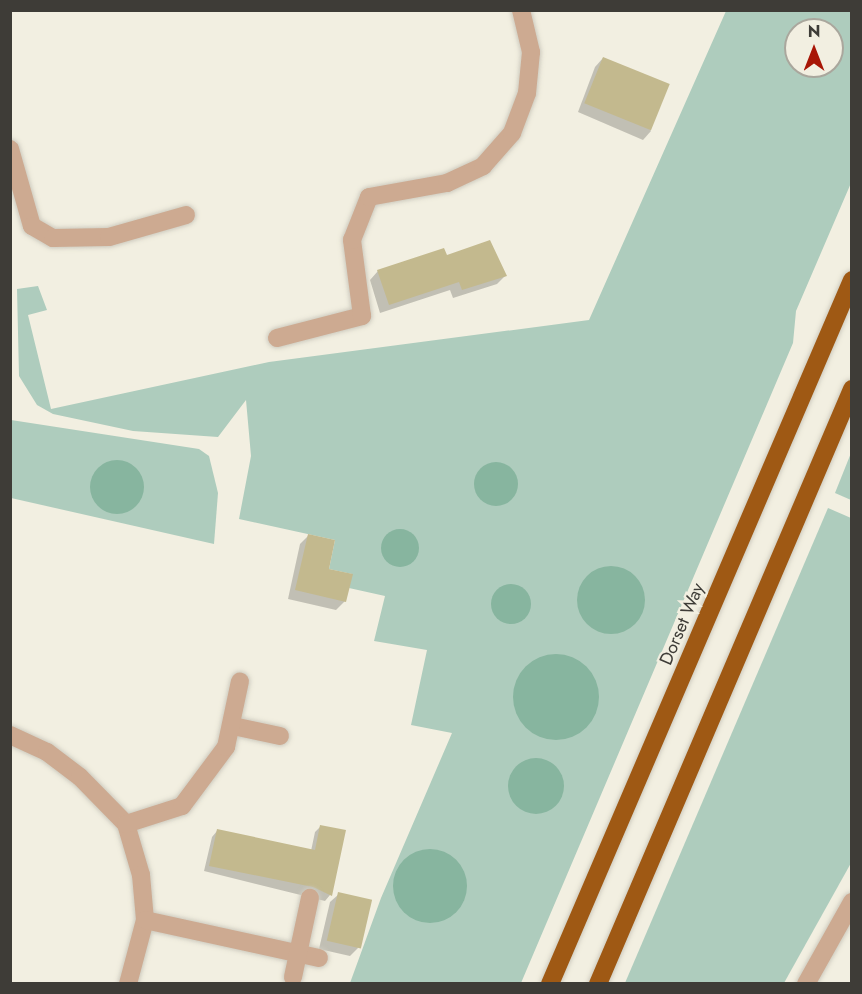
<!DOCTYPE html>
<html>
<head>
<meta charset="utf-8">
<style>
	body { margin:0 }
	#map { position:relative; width:862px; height:994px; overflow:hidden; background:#f2efe1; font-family:Jost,sans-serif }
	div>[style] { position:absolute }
	.green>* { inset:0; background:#aeccbd }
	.forest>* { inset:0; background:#87b59f }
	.round { border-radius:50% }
	.shadow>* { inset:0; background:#0003 }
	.building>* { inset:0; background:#c3b98e; transform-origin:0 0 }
	.roads { filter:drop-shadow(0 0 2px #cecbbf) drop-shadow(0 0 2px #cecbbf) }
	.minor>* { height:18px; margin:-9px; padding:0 9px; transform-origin:9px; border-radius:9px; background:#cdaa91 }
	.highway>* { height:18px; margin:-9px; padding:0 9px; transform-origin:9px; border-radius:9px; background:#9f5914 }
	span { translate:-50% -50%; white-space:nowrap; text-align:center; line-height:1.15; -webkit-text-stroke:4.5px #f2efe1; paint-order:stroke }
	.street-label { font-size:18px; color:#3e3c37 }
	.frame { position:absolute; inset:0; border:12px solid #3e3c37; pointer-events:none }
	.north { position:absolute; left:784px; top:18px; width:60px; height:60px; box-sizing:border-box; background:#f2efe1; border:2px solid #aaa79d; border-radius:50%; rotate:0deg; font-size:16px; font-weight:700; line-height:24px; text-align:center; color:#3e3c37 }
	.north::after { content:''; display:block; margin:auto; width:21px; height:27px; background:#a81606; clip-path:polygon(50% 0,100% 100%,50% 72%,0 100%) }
</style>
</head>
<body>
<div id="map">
	<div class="green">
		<i style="clip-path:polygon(evenodd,726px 11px,851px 11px,851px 183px,796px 311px,793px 343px,521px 983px,350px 983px,381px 898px,452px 733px,411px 725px,427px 650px,374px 641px,385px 596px,349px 588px,352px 574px,329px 569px,335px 540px,239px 519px,251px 456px,246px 400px,218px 437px,133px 431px,53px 414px,37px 405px,19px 376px,17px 289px,38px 286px,47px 310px,28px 315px,51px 409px,269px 362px,589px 320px,726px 11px,796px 30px,832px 30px,832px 66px,796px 66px,796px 30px)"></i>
		<i style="clip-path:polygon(11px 420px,199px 449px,209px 456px,218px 493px,214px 544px,11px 498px)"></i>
		<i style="clip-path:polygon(851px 453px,851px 500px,835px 493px)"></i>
		<i style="clip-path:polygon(828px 508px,851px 518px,851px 863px,784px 983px,625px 983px)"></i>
	</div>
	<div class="forest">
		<i class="round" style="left:90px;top:460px;width:54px;height:54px"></i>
		<i class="round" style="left:474px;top:462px;width:44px;height:44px"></i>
		<i class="round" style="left:381px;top:529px;width:38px;height:38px"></i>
		<i class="round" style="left:577px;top:566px;width:68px;height:68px"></i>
		<i class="round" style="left:491px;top:584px;width:40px;height:40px"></i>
		<i class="round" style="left:513px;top:654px;width:86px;height:86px"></i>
		<i class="round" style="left:508px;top:758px;width:56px;height:56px"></i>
		<i class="round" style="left:393px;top:849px;width:74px;height:74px"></i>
	</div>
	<div class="shadow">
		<i style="clip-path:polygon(603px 58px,651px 131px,643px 140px,578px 112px,595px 67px)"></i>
		<i style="clip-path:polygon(447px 256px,505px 276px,497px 284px,453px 298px,450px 290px,380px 313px,370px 280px,378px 271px)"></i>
		<i style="clip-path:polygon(309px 535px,345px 601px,336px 610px,288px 599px,300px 544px)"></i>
		<i style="clip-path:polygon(321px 826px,330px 895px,325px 901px,204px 871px,212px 837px,217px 831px,311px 851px,315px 832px)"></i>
		<i style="clip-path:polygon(339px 894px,358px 948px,350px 956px,319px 949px,330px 902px)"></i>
	</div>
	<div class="building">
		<i style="left:603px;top:57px;width:72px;height:50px;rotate:22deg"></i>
		<i style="clip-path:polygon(490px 240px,507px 276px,462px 290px,459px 282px,389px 305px,377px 270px,444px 248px,447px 255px)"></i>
		<i style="clip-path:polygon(308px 534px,335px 540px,329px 569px,353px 574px,346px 602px,295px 590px)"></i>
		<i style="clip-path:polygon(320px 825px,346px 830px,332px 896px,313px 887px,209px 866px,217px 829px,315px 850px)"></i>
		<i style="left:338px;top:892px;width:35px;height:50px;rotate:13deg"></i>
	</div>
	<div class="roads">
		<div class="minor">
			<i style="left:10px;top:149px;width:80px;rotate:74.1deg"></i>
			<i style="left:32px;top:226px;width:24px;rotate:30deg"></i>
			<i style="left:53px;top:238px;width:56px;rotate:-1deg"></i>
			<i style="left:109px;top:237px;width:80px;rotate:-15.9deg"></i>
			<i style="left:277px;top:338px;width:88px;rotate:-14.5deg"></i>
			<i style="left:362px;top:316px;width:77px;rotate:-97.5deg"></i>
			<i style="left:352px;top:240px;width:46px;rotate:-68.4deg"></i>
			<i style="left:369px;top:197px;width:79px;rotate:-10.2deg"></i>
			<i style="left:447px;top:183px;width:40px;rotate:-25deg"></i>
			<i style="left:483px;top:166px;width:44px;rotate:-48.7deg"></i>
			<i style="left:512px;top:133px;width:43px;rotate:-69.4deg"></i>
			<i style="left:527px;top:93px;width:41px;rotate:-84.4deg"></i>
			<i style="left:531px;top:52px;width:43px;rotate:-103.4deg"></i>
			<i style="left:233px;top:726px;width:48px;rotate:12deg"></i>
			<i style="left:10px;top:735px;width:41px;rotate:24.7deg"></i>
			<i style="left:47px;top:752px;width:41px;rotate:37.1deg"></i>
			<i style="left:80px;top:777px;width:66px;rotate:45.6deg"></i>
			<i style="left:126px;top:824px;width:53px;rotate:73.6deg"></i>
			<i style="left:141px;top:875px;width:45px;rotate:84.9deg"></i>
			<i style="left:145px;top:920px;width:66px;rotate:104.9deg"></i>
			<i style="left:126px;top:824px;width:59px;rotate:-17.8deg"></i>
			<i style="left:182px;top:806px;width:74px;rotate:-53.3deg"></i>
			<i style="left:226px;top:747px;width:67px;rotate:-78deg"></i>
			<i style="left:145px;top:920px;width:178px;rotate:12.3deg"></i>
			<i style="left:293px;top:977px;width:81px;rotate:-77.9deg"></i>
			<i style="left:806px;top:984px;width:94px;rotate:-60.7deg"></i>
		</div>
		<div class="highway">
			<i style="left:550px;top:984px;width:766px;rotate:-66.78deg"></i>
			<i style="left:598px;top:984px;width:647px;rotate:-66.88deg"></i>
		</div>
	</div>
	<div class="street-label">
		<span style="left:682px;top:624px;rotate:-67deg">Dorset Way</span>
	</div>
	<div class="frame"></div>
	<div class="north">N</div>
</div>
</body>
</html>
